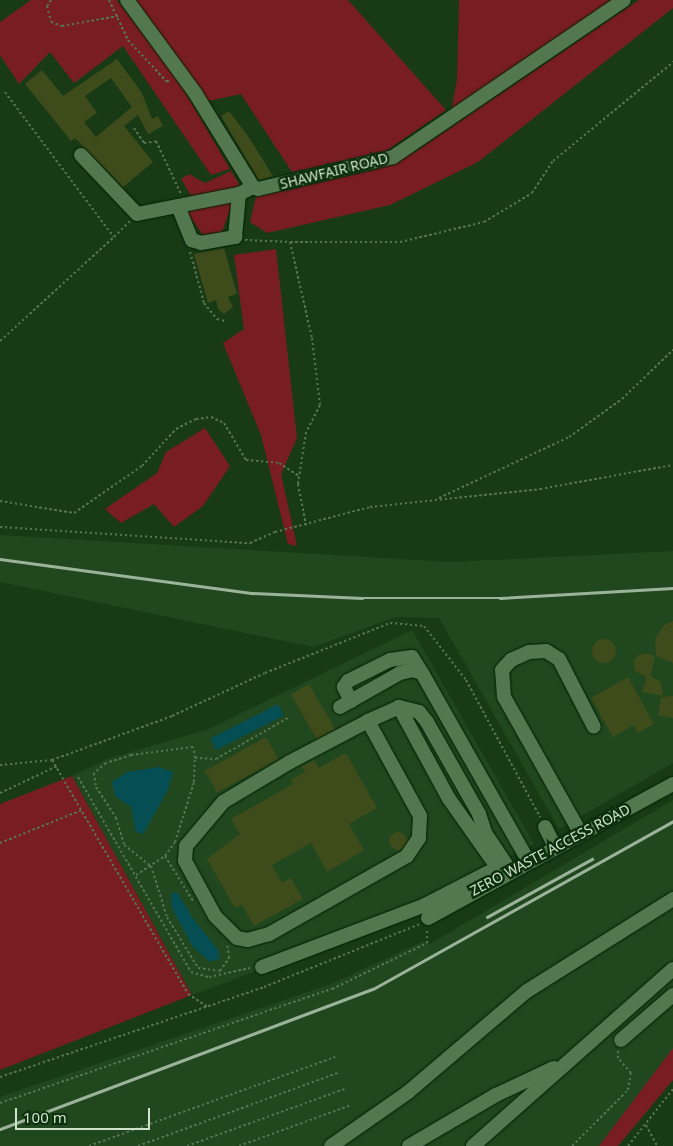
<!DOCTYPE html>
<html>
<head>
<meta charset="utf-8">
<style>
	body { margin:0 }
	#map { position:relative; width:673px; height:1146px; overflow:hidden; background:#183b16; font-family:"Noto Sans",sans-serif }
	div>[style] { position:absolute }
	.built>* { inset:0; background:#20471e }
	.green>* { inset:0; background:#781d22 }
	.water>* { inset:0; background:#054e53; transform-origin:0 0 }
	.building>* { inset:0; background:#3e4b1a; transform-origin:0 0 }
	.round { border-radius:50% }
	.path>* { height:2px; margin-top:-1px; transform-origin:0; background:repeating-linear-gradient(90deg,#567454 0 2.5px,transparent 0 5px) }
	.roads { filter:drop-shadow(0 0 1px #002100) drop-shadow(0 0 1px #002100) }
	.minor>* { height:14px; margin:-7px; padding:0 7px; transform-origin:7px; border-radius:7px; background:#537850 }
	.rail>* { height:2.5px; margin:-1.25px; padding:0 1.25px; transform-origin:1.25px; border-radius:1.25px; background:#9bb399 }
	span { translate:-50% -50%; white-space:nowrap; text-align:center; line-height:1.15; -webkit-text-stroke:5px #0d300c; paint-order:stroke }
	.street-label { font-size:14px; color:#cee2cc }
	.scale { position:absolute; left:15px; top:1108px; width:135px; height:22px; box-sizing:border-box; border:2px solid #cee2cc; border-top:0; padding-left:6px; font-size:15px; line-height:18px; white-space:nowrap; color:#cee2cc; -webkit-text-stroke:4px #0d300c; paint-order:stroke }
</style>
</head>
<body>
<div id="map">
	<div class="built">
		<i style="clip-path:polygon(0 535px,451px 562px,673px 551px,673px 763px,559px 829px,439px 618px,396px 617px,313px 647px,0 582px)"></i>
		<i style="clip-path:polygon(412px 630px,534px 844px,423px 901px,427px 908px,192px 995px,72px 776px,107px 759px,209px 729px)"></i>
		<i style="clip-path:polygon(673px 800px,673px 1072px,612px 1146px,0 1146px,0 1097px,331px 984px,424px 941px,430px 944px)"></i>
	</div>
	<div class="green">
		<i style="clip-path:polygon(31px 0,117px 0,179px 82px,230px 169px,211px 175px,123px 46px,74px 83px,50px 52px,19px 84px,0 55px,0 22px)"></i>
		<i style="clip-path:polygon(132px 0,348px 0,446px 110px,386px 151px,292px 172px,241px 94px,208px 101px)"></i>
		<i style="clip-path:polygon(459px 0,617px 0,451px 112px,457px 80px)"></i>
		<i style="clip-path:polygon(639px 0,673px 0,673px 8px,478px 162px,390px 205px,267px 233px,250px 222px,256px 197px,378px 169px,415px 152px)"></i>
		<i style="clip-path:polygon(231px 171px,239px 184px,222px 232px,203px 235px,188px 214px,192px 197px,181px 179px,189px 174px,205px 183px)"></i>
		<i style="clip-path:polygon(276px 249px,297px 438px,281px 474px,297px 546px,288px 544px,261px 435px,223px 343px,244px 329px,234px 255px)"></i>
		<i style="clip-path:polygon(205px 428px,230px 466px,203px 506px,174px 527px,154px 504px,121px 523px,105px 509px,157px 473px,166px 452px)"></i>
		<i style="clip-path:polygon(72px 776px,192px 995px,0 1070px,0 804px)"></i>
		<i style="clip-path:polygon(673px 1048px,673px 1080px,618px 1146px,599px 1146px)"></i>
	</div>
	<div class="water">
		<i style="left:278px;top:704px;width:13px;height:76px;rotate:63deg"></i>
		<i style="clip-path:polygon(159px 767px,173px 772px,168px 790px,143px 834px,136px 832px,131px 807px,115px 796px,112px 782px,127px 772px)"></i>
		<i style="clip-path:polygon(177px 892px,192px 917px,219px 951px,219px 959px,210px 962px,193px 947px,172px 908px,171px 894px)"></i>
	</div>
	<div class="building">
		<i style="clip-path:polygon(evenodd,117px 59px,142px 93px,152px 119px,158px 116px,163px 126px,148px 134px,138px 115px,124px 126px,153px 162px,123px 187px,75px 138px,71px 141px,25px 84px,42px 70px,63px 96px,117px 59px,111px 78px,132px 107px,96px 137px,84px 122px,97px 113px,85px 96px,111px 78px)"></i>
		<i style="clip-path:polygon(229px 111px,248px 136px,273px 176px,259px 180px,221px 116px)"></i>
		<i style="clip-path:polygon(224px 248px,237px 294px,228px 297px,233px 307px,224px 314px,218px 309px,216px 300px,208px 303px,194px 254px)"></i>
		<i style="clip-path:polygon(673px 621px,673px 663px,656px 656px,655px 639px,664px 625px)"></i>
		<i class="round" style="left:592px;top:639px;width:24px;height:24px"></i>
		<i style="clip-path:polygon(646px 653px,655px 656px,651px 676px,661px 682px,663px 696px,642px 692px,647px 677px,636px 672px,633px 662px,638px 655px)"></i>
		<i style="clip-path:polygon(628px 677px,654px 724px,638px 733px,634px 725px,613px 737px,591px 698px)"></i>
		<i style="left:309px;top:684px;width:52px;height:21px;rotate:60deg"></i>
		<i style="clip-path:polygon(673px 696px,673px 718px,658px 715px,661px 697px)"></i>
		<i style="left:266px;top:737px;width:25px;height:70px;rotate:61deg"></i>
		<i style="clip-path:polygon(346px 753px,377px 808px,349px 824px,364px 850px,327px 872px,311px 843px,272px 865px,282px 883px,291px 878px,303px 899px,254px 926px,242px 905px,235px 908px,207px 859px,240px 834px,231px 819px,293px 784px,290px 780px,305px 772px,302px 766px,314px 760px,319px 768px)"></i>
		<i class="round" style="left:389px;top:832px;width:18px;height:18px"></i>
	</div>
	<div class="path">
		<i style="left:51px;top:0;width:7px;rotate:124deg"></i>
		<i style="left:47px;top:6px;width:16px;rotate:76deg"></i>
		<i style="left:51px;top:22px;width:12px;rotate:20deg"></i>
		<i style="left:62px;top:26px;width:57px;rotate:-10.1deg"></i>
		<i style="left:109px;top:0;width:44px;rotate:64.6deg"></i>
		<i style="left:128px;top:40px;width:57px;rotate:47.1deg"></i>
		<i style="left:167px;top:82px;width:4px;rotate:-45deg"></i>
		<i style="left:5px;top:92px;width:181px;rotate:53.1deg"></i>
		<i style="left:114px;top:237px;width:23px;rotate:-45deg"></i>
		<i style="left:134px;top:128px;width:18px;rotate:56deg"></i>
		<i style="left:144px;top:143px;width:12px;rotate:-9deg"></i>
		<i style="left:156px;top:141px;width:59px;rotate:64.7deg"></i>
		<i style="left:245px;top:240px;width:45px;rotate:2.5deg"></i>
		<i style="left:290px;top:242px;width:98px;rotate:77.1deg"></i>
		<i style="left:312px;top:338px;width:67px;rotate:83.2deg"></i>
		<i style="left:320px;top:405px;width:30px;rotate:117deg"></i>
		<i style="left:306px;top:432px;width:53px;rotate:98.7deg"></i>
		<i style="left:298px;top:484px;width:42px;rotate:79deg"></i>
		<i style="left:290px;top:242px;width:110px"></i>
		<i style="left:400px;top:242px;width:86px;rotate:-13.4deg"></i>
		<i style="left:484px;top:222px;width:56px;rotate:-31.1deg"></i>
		<i style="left:532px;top:193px;width:38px;rotate:-57deg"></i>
		<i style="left:553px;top:161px;width:156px;rotate:-39.5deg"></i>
		<i style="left:190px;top:252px;width:53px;rotate:74.6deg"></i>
		<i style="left:204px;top:303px;width:21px;rotate:51deg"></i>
		<i style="left:217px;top:319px;width:8px;rotate:14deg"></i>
		<i style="left:0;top:341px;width:154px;rotate:-42.4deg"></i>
		<i style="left:439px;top:498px;width:144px;rotate:-25.1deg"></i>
		<i style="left:569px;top:437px;width:65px;rotate:-35.6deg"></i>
		<i style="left:622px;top:399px;width:71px;rotate:-43.9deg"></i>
		<i style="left:0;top:501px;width:75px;rotate:9.2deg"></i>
		<i style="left:74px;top:513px;width:83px;rotate:-34.7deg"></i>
		<i style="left:142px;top:466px;width:50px;rotate:-47.4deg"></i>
		<i style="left:176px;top:429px;width:22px;rotate:-27deg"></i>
		<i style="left:196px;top:419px;width:15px;rotate:-8deg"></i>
		<i style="left:211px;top:417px;width:14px;rotate:25deg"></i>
		<i style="left:224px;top:423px;width:43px;rotate:59.3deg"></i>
		<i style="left:246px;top:460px;width:33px;rotate:5deg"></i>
		<i style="left:279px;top:463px;width:24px;rotate:33deg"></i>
		<i style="left:0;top:527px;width:251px;rotate:3.7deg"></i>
		<i style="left:250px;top:543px;width:27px;rotate:-24deg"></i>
		<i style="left:275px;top:532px;width:98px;rotate:-14.7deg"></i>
		<i style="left:370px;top:507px;width:171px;rotate:-6deg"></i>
		<i style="left:540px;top:489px;width:135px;rotate:-10.2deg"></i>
		<i style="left:195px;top:758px;width:11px;rotate:-100deg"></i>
		<i style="left:193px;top:747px;width:63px;rotate:172.6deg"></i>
		<i style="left:131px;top:755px;width:26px;rotate:162deg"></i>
		<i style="left:106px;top:763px;width:16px;rotate:140deg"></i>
		<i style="left:94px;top:773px;width:14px;rotate:82deg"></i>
		<i style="left:96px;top:787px;width:37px;rotate:57deg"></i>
		<i style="left:116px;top:818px;width:28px;rotate:73deg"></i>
		<i style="left:124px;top:845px;width:34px;rotate:38deg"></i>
		<i style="left:151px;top:866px;width:53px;rotate:72.6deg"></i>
		<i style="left:167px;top:917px;width:60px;rotate:58.7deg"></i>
		<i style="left:198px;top:968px;width:22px;rotate:8deg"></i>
		<i style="left:220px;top:971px;width:16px;rotate:-55deg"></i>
		<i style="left:229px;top:958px;width:14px;rotate:-98deg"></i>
		<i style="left:52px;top:760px;width:271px;rotate:59.8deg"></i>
		<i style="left:188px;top:994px;width:24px;rotate:33deg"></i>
		<i style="left:0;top:765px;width:52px;rotate:-5.5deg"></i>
		<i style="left:52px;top:760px;width:128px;rotate:-20.1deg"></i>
		<i style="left:172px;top:716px;width:102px;rotate:-24.8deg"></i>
		<i style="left:265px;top:673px;width:135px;rotate:-21.8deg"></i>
		<i style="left:390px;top:623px;width:34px;rotate:5deg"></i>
		<i style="left:424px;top:626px;width:68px;rotate:52.1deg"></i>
		<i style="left:466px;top:680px;width:156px;rotate:61.6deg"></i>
		<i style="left:78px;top:777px;width:225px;rotate:59.9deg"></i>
		<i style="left:191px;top:972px;width:19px;rotate:16deg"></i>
		<i style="left:209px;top:977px;width:42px;rotate:-12.4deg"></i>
		<i style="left:0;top:793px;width:63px;rotate:-25.3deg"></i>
		<i style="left:0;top:843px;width:88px;rotate:-21.9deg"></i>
		<i style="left:165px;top:856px;width:53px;rotate:58.1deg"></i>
		<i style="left:136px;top:875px;width:35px;rotate:-33deg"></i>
		<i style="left:165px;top:856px;width:17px;rotate:-54deg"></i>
		<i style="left:175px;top:842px;width:63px;rotate:-72.4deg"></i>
		<i style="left:194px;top:782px;width:24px;rotate:-88deg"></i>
		<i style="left:195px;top:758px;width:21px;rotate:3deg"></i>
		<i style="left:216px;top:759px;width:83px;rotate:-29.7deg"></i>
		<i style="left:0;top:1077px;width:279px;rotate:-18.8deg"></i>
		<i style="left:264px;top:987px;width:168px;rotate:-22deg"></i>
		<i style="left:0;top:1103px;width:351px;rotate:-19deg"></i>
		<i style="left:332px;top:989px;width:106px;rotate:-25.8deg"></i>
		<i style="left:427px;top:943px;width:14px;rotate:-90deg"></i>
		<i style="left:646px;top:1125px;width:24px;rotate:62deg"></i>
		<i style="left:89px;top:1146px;width:262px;rotate:-19.9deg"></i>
		<i style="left:138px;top:1146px;width:215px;rotate:-20.1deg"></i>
		<i style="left:187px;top:1146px;width:170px;rotate:-19.9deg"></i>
		<i style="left:239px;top:1146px;width:119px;rotate:-20.1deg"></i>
		<i style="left:572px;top:1146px;width:79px;rotate:-45deg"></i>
		<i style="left:628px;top:1090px;width:17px;rotate:-80deg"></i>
		<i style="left:631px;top:1073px;width:20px;rotate:-131deg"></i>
		<i style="left:618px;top:1058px;width:7px;rotate:-90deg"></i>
		<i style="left:628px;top:1146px;width:73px;rotate:-51.7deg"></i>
	</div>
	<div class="roads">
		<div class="minor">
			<i style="left:127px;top:0;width:115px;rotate:53.8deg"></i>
			<i style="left:195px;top:93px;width:110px;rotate:58.3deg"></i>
			<i style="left:253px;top:187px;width:5px;rotate:22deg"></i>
			<i style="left:258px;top:189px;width:139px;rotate:-13.3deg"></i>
			<i style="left:393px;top:157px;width:279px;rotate:-34.2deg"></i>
			<i style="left:81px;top:155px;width:81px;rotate:46.5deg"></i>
			<i style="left:137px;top:214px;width:104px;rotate:-11.1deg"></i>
			<i style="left:239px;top:194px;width:16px;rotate:-27deg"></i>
			<i style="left:178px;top:206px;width:37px;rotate:68deg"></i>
			<i style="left:192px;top:240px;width:9px;rotate:18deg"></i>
			<i style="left:201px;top:243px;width:35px;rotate:-10deg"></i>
			<i style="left:235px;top:237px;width:43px;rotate:-84.7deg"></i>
			<i style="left:351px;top:701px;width:16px;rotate:-117deg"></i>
			<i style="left:344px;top:687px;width:7px;rotate:-56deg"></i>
			<i style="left:348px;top:681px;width:47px;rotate:-26.6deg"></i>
			<i style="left:390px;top:660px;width:22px;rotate:-8deg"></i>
			<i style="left:412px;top:657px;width:19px;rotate:58deg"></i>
			<i style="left:340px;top:707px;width:69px;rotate:-29.5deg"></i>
			<i style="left:400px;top:673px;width:13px;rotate:-13deg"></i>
			<i style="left:413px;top:670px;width:9px;rotate:18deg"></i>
			<i style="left:422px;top:673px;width:215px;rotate:60.5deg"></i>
			<i style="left:368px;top:721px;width:108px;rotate:61.3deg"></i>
			<i style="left:420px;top:816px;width:22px;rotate:93deg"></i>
			<i style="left:419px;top:838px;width:22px;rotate:124deg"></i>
			<i style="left:407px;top:856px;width:159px;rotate:150.5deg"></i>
			<i style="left:269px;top:934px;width:22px;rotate:164deg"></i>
			<i style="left:248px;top:940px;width:11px;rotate:-170deg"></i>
			<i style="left:237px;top:938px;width:31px;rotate:-135deg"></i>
			<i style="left:215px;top:916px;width:63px;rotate:-118.6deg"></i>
			<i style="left:185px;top:861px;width:15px;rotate:-86deg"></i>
			<i style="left:186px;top:846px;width:57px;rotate:-49.9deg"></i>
			<i style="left:223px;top:802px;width:78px;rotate:-30.8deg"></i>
			<i style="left:290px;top:762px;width:88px;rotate:-27.7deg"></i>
			<i style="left:368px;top:721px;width:34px;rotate:-24deg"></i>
			<i style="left:545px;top:827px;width:22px;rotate:63deg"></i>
			<i style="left:581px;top:834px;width:157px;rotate:-119.3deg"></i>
			<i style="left:504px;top:697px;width:27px;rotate:-94deg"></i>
			<i style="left:502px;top:670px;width:13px;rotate:-48deg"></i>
			<i style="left:511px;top:660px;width:20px;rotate:-24deg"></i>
			<i style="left:529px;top:652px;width:17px;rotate:-3deg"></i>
			<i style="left:546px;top:651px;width:15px;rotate:32deg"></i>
			<i style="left:559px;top:659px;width:76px;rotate:62.8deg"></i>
			<i style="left:502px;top:874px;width:92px;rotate:-125.2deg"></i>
			<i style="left:449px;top:799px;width:105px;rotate:-118.5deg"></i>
			<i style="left:399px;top:707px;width:21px;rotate:14deg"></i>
			<i style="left:419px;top:712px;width:13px;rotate:51deg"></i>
			<i style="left:427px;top:722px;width:106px;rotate:60.5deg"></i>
			<i style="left:479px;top:814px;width:20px;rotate:72deg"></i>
			<i style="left:485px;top:833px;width:45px;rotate:56deg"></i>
			<i style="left:428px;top:918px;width:279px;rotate:-28.7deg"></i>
			<i style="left:262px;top:967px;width:174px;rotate:-20.8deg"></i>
			<i style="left:425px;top:905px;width:72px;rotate:-27.3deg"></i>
			<i style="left:621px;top:1040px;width:69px;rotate:-40.9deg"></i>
			<i style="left:331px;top:1146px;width:93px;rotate:-34.9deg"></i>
			<i style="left:407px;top:1093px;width:157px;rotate:-40.4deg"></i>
			<i style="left:527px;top:991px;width:173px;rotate:-32.2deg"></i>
			<i style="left:409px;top:1146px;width:101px;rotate:-30.4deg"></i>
			<i style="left:496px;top:1095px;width:64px;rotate:-25deg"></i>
			<i style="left:473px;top:1146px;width:267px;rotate:-41.5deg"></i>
		</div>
	</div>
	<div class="rail">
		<i style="left:0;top:559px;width:255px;rotate:7.7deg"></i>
		<i style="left:253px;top:593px;width:109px;rotate:2.6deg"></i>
		<i style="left:362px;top:598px;width:138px"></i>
		<i style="left:500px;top:598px;width:173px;rotate:-3.3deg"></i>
		<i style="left:487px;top:917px;width:120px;rotate:-28.9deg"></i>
		<i style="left:0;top:1129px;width:398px;rotate:-20.6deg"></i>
		<i style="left:373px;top:989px;width:344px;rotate:-29.2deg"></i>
	</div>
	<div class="street-label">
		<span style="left:334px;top:171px;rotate:-14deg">SHAWFAIR ROAD</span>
		<span style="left:550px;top:850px;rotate:-28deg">ZERO WASTE ACCESS ROAD</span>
	</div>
	<div class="scale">100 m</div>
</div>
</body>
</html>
